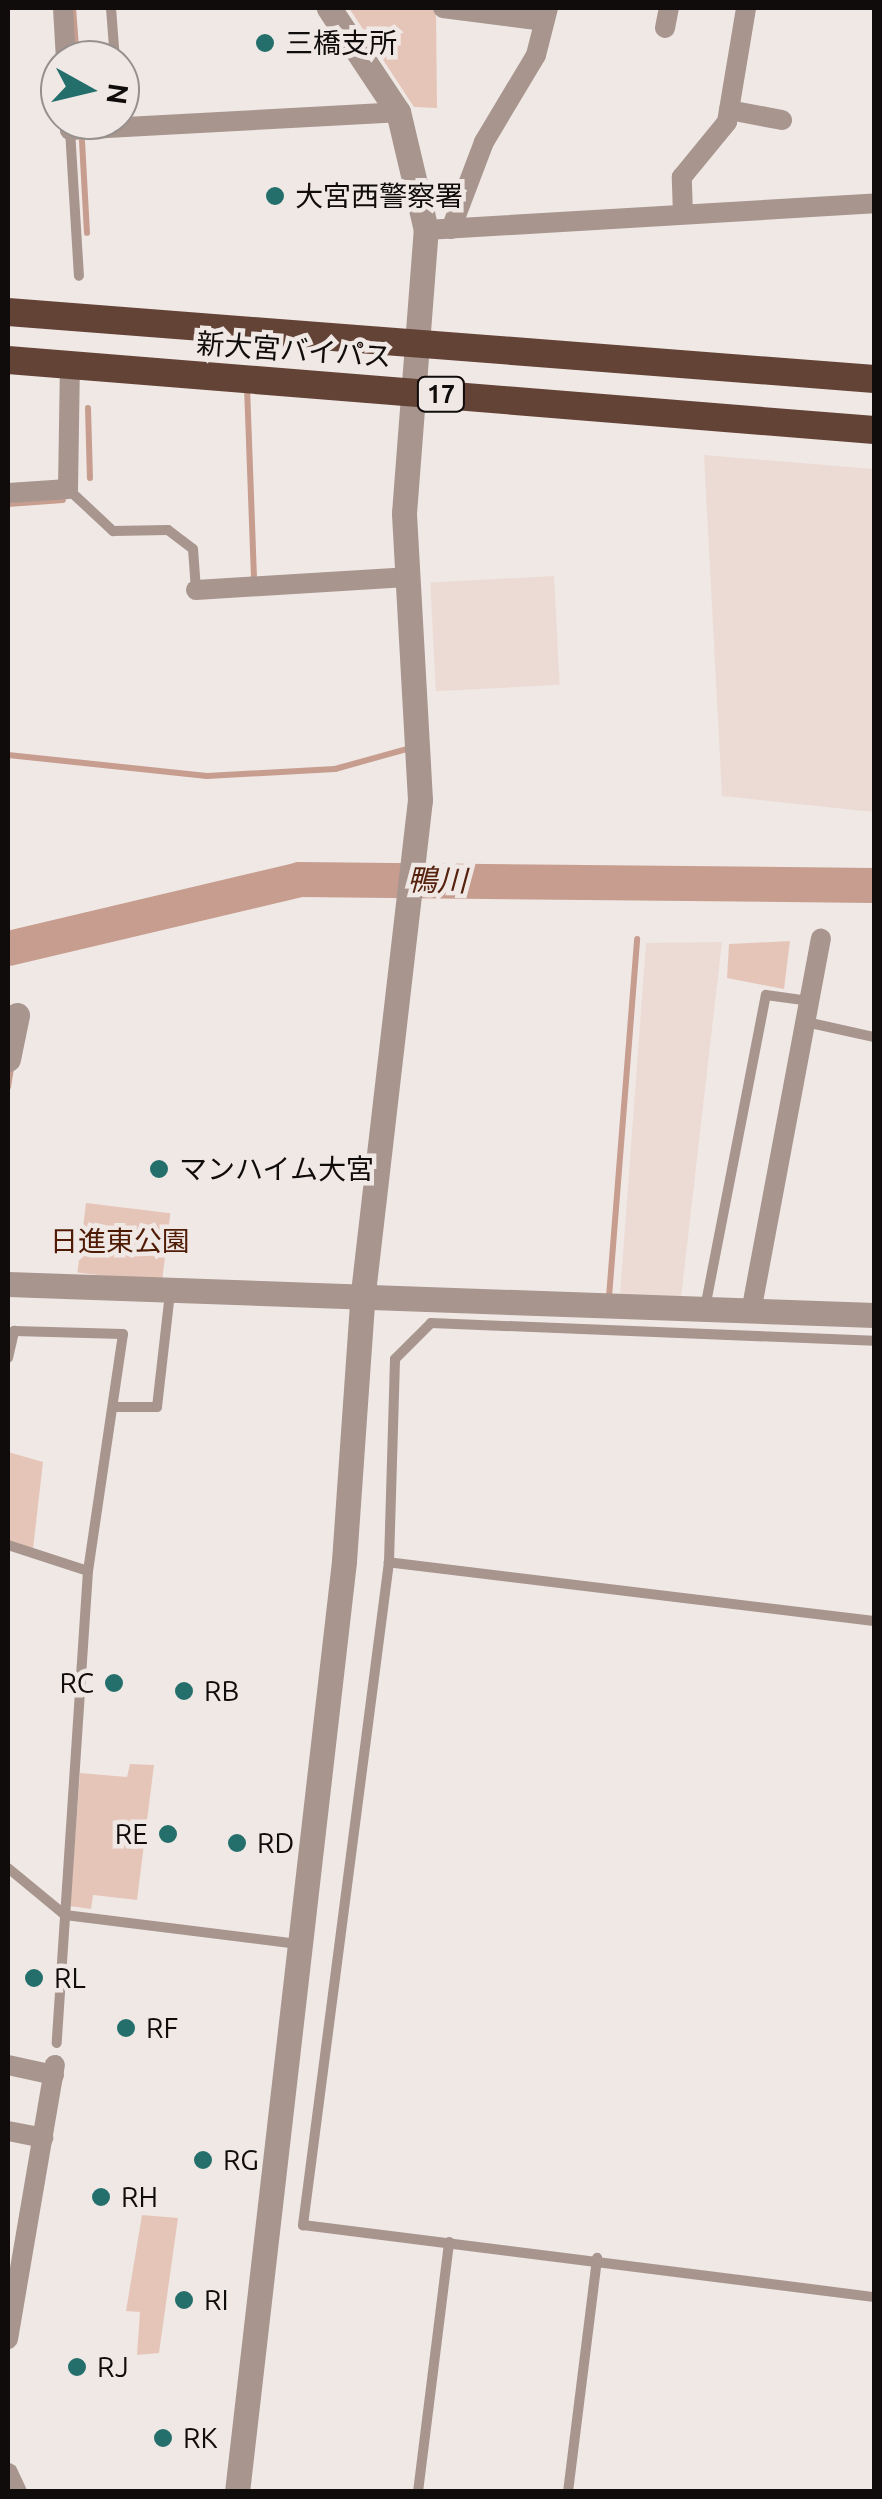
<!DOCTYPE html>
<html>
<head>
<meta charset="utf-8">
<style>
	body { margin:0 }
	#map { position:relative; width:882px; height:2499px; overflow:hidden; background:#f0e8e5; font-family:Ubuntu,"Noto Sans JP",sans-serif }
	div>[style] { position:absolute }
	.built>* { inset:0; background:#ecdbd5; transform-origin:0 0 }
	.green>* { inset:0; background:#e6c5b9; transform-origin:0 0 }
	.stream>* { height:6px; margin:-3px; padding:0 3px; transform-origin:3px; border-radius:3px; background:#c69d8e }
	.river>* { height:35px; margin:-17.5px; padding:0 17.5px; transform-origin:17.5px; border-radius:17.5px; background:#c69d8e }
	.service>* { height:10px; margin:-5px; padding:0 5px; transform-origin:5px; border-radius:5px; background:#a7958e }
	.minor>* { height:20px; margin:-10px; padding:0 10px; transform-origin:10px; border-radius:10px; background:#a7958e }
	.tertiary>* { height:25px; margin:-12.5px; padding:0 12.5px; transform-origin:12.5px; border-radius:12.5px; background:#a7958e }
	.trunk>* { height:28px; margin:-14px; padding:0 14px; transform-origin:14px; border-radius:14px; background:#644337 }
	.dots>* { width:28px; height:28px; translate:-50% -50%; box-sizing:border-box; border:5px solid #f0e8e5; border-radius:50% }
	span { translate:-50% -50%; white-space:nowrap; text-align:center; line-height:1.15; -webkit-text-stroke:9px #f0e8e5; paint-order:stroke }
	.shield-label span { padding:2px 8px; background:#f0e8e5; border:2px solid; border-radius:8px; -webkit-text-stroke-width:0 }
	.shield-label { font-size:25px; color:#0f0c0b; font-weight:700 }
	.poi-label { font-size:28px; color:#0f0c0b }
	.left { translate:0 -50%; text-align:left }
	.right { translate:-100% -50%; text-align:right }
	.street-label { font-size:28px; color:#0f0c0b }
	.park-label { font-size:28px; color:#4f1b05 }
	.water-label { font-size:30px; color:#56220d; font-style:italic }
	.frame { position:absolute; inset:0; border:10px solid #0f0c0b; pointer-events:none }
	.north { position:absolute; left:40px; top:40px; width:100px; height:100px; box-sizing:border-box; background:#f0e8e5; border:2px solid #96908e; border-radius:50%; rotate:98deg; font-size:28px; font-weight:700; line-height:40px; text-align:center; color:#0f0c0b }
	.north::after { content:''; display:block; margin:auto; width:35px; height:45px; background:#246f6b; clip-path:polygon(50% 0,100% 100%,50% 72%,0 100%) }
</style>
</head>
<body>
<div id="map">
	<div class="built">
		<i style="clip-path:polygon(704px 455px,874px 469px,874px 812px,722px 796px)"></i>
		<i style="left:554px;top:576px;width:109px;height:124px;rotate:87deg"></i>
		<i style="clip-path:polygon(722px 942px,681px 1298px,620px 1295px,646px 943px)"></i>
	</div>
	<div class="green">
		<i style="clip-path:polygon(349px 8px,436px 8px,437px 108px,414px 107px)"></i>
		<i style="clip-path:polygon(790px 941px,784px 989px,727px 978px,729px 944px)"></i>
		<i style="left:86px;top:1203px;width:85px;height:70px;rotate:7deg"></i>
		<i style="clip-path:polygon(8px 1452px,43px 1462px,33px 1549px,8px 1541px)"></i>
		<i style="clip-path:polygon(130px 1764px,154px 1765px,137px 1900px,93px 1895px,91px 1909px,70px 1906px,80px 1773px,127px 1777px)"></i>
		<i style="clip-path:polygon(142px 2215px,178px 2218px,159px 2353px,137px 2355px,140px 2312px,126px 2311px)"></i>
	</div>
	<div class="stream">
		<i style="left:73px;top:8px;width:52px;rotate:85.6deg"></i>
		<i style="left:82px;top:141px;width:92px;rotate:86.9deg"></i>
		<i style="left:247px;top:387px;width:194px;rotate:87.9deg"></i>
		<i style="left:88px;top:408px;width:70px;rotate:88.4deg"></i>
		<i style="left:8px;top:504px;width:55px;rotate:-4.2deg"></i>
		<i style="left:8px;top:755px;width:200px;rotate:6deg"></i>
		<i style="left:207px;top:776px;width:128px;rotate:-3.1deg"></i>
		<i style="left:335px;top:769px;width:78px;rotate:-15.6deg"></i>
		<i style="left:8px;top:1087px;width:24px;rotate:-81deg"></i>
		<i style="left:609px;top:1297px;width:359px;rotate:-85.5deg"></i>
	</div>
	<div class="river">
		<i style="left:8px;top:948px;width:299px;rotate:-13.3deg"></i>
		<i style="left:299px;top:879px;width:575px;rotate:0.6deg"></i>
	</div>
	<div class="service">
		<i style="left:111px;top:8px;width:52px;rotate:85.6deg"></i>
		<i style="left:70px;top:130px;width:146px;rotate:86.5deg"></i>
		<i style="left:68px;top:489px;width:62px;rotate:43deg"></i>
		<i style="left:113px;top:531px;width:55px;rotate:-1deg"></i>
		<i style="left:168px;top:530px;width:31px;rotate:37deg"></i>
		<i style="left:193px;top:549px;width:41px;rotate:85.8deg"></i>
		<i style="left:806px;top:1022px;width:70px;rotate:12.4deg"></i>
		<i style="left:705px;top:1308px;width:319px;rotate:-79deg"></i>
		<i style="left:766px;top:995px;width:43px;rotate:7.9deg"></i>
		<i style="left:8px;top:1358px;width:28px;rotate:-77deg"></i>
		<i style="left:14px;top:1331px;width:109px;rotate:1.6deg"></i>
		<i style="left:123px;top:1334px;width:240px;rotate:98.4deg"></i>
		<i style="left:114px;top:1407px;width:43px"></i>
		<i style="left:157px;top:1407px;width:115px;rotate:-83.5deg"></i>
		<i style="left:8px;top:1545px;width:84px;rotate:18deg"></i>
		<i style="left:88px;top:1571px;width:473px;rotate:93.8deg"></i>
		<i style="left:389px;top:1562px;width:203px;rotate:-88.3deg"></i>
		<i style="left:395px;top:1359px;width:51px;rotate:-45deg"></i>
		<i style="left:431px;top:1323px;width:443px;rotate:2.3deg"></i>
		<i style="left:874px;top:1621px;width:489px;rotate:-173.1deg"></i>
		<i style="left:389px;top:1562px;width:669px;rotate:97.39deg"></i>
		<i style="left:303px;top:2225px;width:576px;rotate:7.19deg"></i>
		<i style="left:8px;top:1868px;width:74px;rotate:39.5deg"></i>
		<i style="left:65px;top:1915px;width:235px;rotate:7.1deg"></i>
		<i style="left:418px;top:2492px;width:252px;rotate:-82.9deg"></i>
		<i style="left:568px;top:2492px;width:236px;rotate:-82.9deg"></i>
	</div>
	<div class="minor">
		<i style="left:63px;top:8px;width:52px;rotate:86.7deg"></i>
		<i style="left:443px;top:8px;width:102px;rotate:7.3deg"></i>
		<i style="left:665px;top:28px;width:20px;rotate:-79deg"></i>
		<i style="left:729px;top:110px;width:54px;rotate:10.7deg"></i>
		<i style="left:70px;top:120px;width:10px;rotate:90deg"></i>
		<i style="left:70px;top:130px;width:328px;rotate:-3.1deg"></i>
		<i style="left:683px;top:214px;width:37px;rotate:-92deg"></i>
		<i style="left:682px;top:177px;width:71px;rotate:-50.7deg"></i>
		<i style="left:727px;top:122px;width:116px;rotate:-80.5deg"></i>
		<i style="left:451px;top:229px;width:93px;rotate:-69.2deg"></i>
		<i style="left:484px;top:142px;width:101px;rotate:-59.1deg"></i>
		<i style="left:536px;top:55px;width:49px;rotate:-75.7deg"></i>
		<i style="left:426px;top:230px;width:449px;rotate:-3.4deg"></i>
		<i style="left:8px;top:493px;width:60px;rotate:-3.8deg"></i>
		<i style="left:68px;top:489px;width:124px;rotate:-89.1deg"></i>
		<i style="left:196px;top:590px;width:211px;rotate:-3.5deg"></i>
		<i style="left:751px;top:1312px;width:380px;rotate:-79.4deg"></i>
		<i style="left:8px;top:2065px;width:47px;rotate:12.3deg"></i>
		<i style="left:8px;top:2131px;width:36px;rotate:11deg"></i>
		<i style="left:8px;top:2339px;width:278px;rotate:-80.3deg"></i>
		<i style="left:8px;top:2473px;width:21px;rotate:65deg"></i>
	</div>
	<div class="tertiary">
		<i style="left:8px;top:1059px;width:45px;rotate:-78.4deg"></i>
		<i style="left:8px;top:1284px;width:867px;rotate:2.05deg"></i>
		<i style="left:237px;top:2492px;width:937px;rotate:-83.44deg"></i>
		<i style="left:344px;top:1561px;width:261px;rotate:-86deg"></i>
		<i style="left:362px;top:1301px;width:504px;rotate:-83.4deg"></i>
		<i style="left:420px;top:800px;width:287px;rotate:-93.2deg"></i>
		<i style="left:404px;top:513px;width:284px;rotate:-85.6deg"></i>
		<i style="left:426px;top:230px;width:121px;rotate:-103.3deg"></i>
		<i style="left:398px;top:112px;width:125px;rotate:-123.6deg"></i>
	</div>
	<div class="trunk">
		<i style="left:8px;top:312px;width:869px;rotate:4.42deg"></i>
		<i style="left:8px;top:360px;width:869px;rotate:4.62deg"></i>
	</div>
	<div class="dots">
		<i style="left:265px;top:43px;background:#246f6b"></i>
		<i style="left:275px;top:196px;background:#246f6b"></i>
		<i style="left:159px;top:1169px;background:#246f6b"></i>
		<i style="left:114px;top:1683px;background:#246f6b"></i>
		<i style="left:184px;top:1691px;background:#246f6b"></i>
		<i style="left:168px;top:1834px;background:#246f6b"></i>
		<i style="left:237px;top:1843px;background:#246f6b"></i>
		<i style="left:34px;top:1978px;background:#246f6b"></i>
		<i style="left:126px;top:2028px;background:#246f6b"></i>
		<i style="left:203px;top:2160px;background:#246f6b"></i>
		<i style="left:101px;top:2197px;background:#246f6b"></i>
		<i style="left:184px;top:2300px;background:#246f6b"></i>
		<i style="left:77px;top:2367px;background:#246f6b"></i>
		<i style="left:163px;top:2438px;background:#246f6b"></i>
	</div>
	<div class="shield-label">
		<span style="left:441px;top:394px">17</span>
	</div>
	<div class="poi-label">
		<span class="left" style="left:285px;top:43px">三橋支所</span>
		<span class="left" style="left:295px;top:196px">大宮西警察署</span>
		<span class="left" style="left:179px;top:1169px">マンハイム大宮</span>
		<span class="right" style="left:94px;top:1683px">RC</span>
		<span class="left" style="left:204px;top:1691px">RB</span>
		<span class="right" style="left:148px;top:1834px">RE</span>
		<span class="left" style="left:257px;top:1843px">RD</span>
		<span class="left" style="left:54px;top:1978px">RL</span>
		<span class="left" style="left:146px;top:2028px">RF</span>
		<span class="left" style="left:223px;top:2160px">RG</span>
		<span class="left" style="left:121px;top:2197px">RH</span>
		<span class="left" style="left:204px;top:2300px">RI</span>
		<span class="left" style="left:97px;top:2367px">RJ</span>
		<span class="left" style="left:183px;top:2438px">RK</span>
	</div>
	<div class="street-label">
		<span style="left:294px;top:350px;rotate:4deg">新大宮バイパス</span>
	</div>
	<div class="park-label">
		<span style="left:120px;top:1241px">日進東公園</span>
	</div>
	<div class="water-label">
		<span style="left:437px;top:880px;rotate:1deg">鴨川</span>
	</div>
	<div class="frame"></div>
	<div class="north">N</div>
</div>
</body>
</html>
